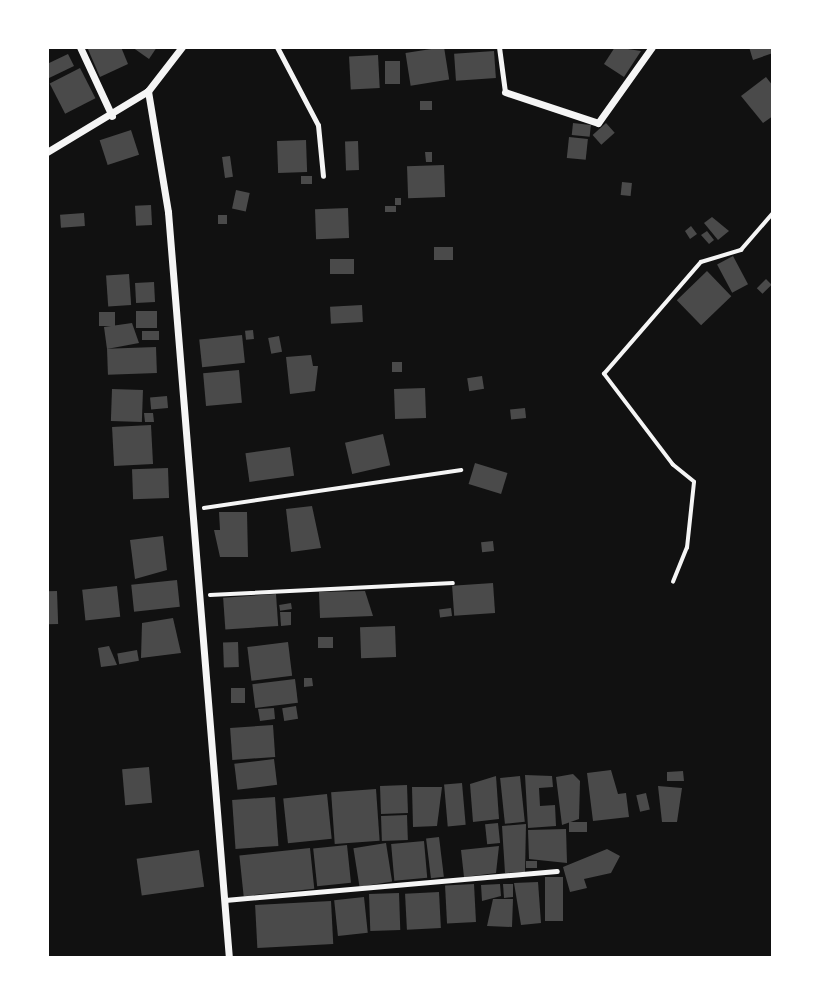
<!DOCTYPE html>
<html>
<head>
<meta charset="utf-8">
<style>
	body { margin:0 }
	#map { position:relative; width:820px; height:1005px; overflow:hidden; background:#111; font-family:"Exo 2",sans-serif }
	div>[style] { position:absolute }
	.building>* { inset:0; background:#4a4a4a; transform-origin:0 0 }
	.path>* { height:3.5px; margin:-1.75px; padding:0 1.75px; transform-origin:1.75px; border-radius:1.75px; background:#f5f5f5 }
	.service>* { height:5px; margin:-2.5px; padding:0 2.5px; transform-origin:2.5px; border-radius:2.5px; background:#f5f5f5 }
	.minor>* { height:7px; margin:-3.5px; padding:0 3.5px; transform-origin:3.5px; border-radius:3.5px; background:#f5f5f5 }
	span { translate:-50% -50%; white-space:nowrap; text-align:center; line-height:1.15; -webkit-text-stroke:7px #fff; paint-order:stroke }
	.frame { position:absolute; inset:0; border:49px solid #fff; pointer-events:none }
</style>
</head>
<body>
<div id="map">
	<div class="building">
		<i style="clip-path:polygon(87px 47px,121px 47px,128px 64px,100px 77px)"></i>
		<i style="clip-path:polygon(132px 47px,157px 47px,149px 59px)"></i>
		<i style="left:444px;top:47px;width:33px;height:39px;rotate:81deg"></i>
		<i style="clip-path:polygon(615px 47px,641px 51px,624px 77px,604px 64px)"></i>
		<i style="clip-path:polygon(749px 47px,773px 47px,773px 53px,753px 60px)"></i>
		<i style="left:494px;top:51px;width:27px;height:40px;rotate:86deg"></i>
		<i style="clip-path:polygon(68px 54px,74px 66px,47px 79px,47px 64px)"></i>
		<i style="left:378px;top:55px;width:33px;height:29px;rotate:87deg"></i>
		<i style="left:385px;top:61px;width:15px;height:23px"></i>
		<i style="left:80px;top:68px;width:34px;height:34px;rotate:63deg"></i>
		<i style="clip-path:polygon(766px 77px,773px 86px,773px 116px,763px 123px,741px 96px)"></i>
		<i style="left:432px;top:101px;width:9px;height:12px;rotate:90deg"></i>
		<i style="left:573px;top:123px;width:18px;height:12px;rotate:6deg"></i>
		<i style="left:606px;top:123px;width:13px;height:18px;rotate:48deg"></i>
		<i style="left:131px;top:130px;width:26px;height:33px;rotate:72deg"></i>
		<i style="left:569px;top:137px;width:19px;height:21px;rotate:6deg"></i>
		<i style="left:306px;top:140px;width:32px;height:29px;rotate:88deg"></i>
		<i style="left:358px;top:141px;width:29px;height:13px;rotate:88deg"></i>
		<i style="clip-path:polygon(425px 152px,432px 152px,432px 162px,426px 162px)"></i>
		<i style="left:230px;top:156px;width:21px;height:8px;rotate:82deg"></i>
		<i style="left:444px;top:165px;width:32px;height:37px;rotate:88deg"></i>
		<i style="left:301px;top:176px;width:11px;height:8px"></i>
		<i style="left:622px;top:182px;width:10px;height:13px;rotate:6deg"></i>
		<i style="left:236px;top:190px;width:14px;height:19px;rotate:12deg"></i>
		<i style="left:395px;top:198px;width:6px;height:7px"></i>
		<i style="left:151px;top:205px;width:20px;height:16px;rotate:87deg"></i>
		<i style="left:385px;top:206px;width:11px;height:6px"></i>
		<i style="left:348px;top:208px;width:30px;height:33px;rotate:88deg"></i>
		<i style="left:84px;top:213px;width:13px;height:24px;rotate:86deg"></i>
		<i style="left:218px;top:215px;width:9px;height:9px"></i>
		<i style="clip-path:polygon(712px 217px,729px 231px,718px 240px,704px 223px)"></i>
		<i style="clip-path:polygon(691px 226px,697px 234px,690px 239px,685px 231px)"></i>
		<i style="clip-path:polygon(707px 231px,714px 240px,709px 244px,701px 235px)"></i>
		<i style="left:453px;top:247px;width:13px;height:19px;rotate:90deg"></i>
		<i style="left:733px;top:256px;width:32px;height:18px;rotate:62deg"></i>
		<i style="left:354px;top:259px;width:15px;height:24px;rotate:90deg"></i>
		<i style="left:707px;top:271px;width:35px;height:42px;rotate:46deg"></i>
		<i style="left:129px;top:274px;width:31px;height:23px;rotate:86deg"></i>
		<i style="left:766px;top:279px;width:8px;height:13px;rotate:45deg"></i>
		<i style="left:154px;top:282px;width:20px;height:19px;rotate:87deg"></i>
		<i style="left:362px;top:305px;width:17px;height:32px;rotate:87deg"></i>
		<i style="left:157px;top:311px;width:17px;height:21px;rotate:90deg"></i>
		<i style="left:99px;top:312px;width:16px;height:14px"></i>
		<i style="clip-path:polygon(132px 323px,139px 343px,107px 349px,104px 327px)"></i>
		<i style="left:253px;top:330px;width:9px;height:8px;rotate:84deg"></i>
		<i style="left:142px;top:331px;width:17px;height:9px"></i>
		<i style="left:242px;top:335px;width:28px;height:43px;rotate:84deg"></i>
		<i style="left:279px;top:336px;width:16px;height:11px;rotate:79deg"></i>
		<i style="left:156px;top:347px;width:26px;height:49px;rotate:88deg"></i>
		<i style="clip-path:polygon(311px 355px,313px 366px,318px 366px,315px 391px,290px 394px,286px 357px)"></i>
		<i style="left:392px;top:362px;width:10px;height:10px"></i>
		<i style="left:239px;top:370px;width:33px;height:36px;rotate:85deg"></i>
		<i style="left:482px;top:376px;width:13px;height:15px;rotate:81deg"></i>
		<i style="left:425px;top:388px;width:30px;height:31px;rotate:88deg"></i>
		<i style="left:112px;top:389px;width:31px;height:32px;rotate:2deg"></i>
		<i style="left:167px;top:396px;width:12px;height:17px;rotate:85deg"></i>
		<i style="left:525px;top:408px;width:10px;height:15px;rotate:84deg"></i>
		<i style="clip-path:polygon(144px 413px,153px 413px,154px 422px,145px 422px)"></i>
		<i style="left:151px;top:425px;width:39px;height:39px;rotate:87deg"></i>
		<i style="left:383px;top:434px;width:32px;height:39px;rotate:77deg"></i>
		<i style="left:290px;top:447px;width:29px;height:45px;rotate:82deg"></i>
		<i style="left:475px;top:463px;width:34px;height:22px;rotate:17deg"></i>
		<i style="left:168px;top:468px;width:30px;height:36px;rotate:88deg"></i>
		<i style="clip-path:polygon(312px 506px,321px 548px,291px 552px,286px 509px)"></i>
		<i style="clip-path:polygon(219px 512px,247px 512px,248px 557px,220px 557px,214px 530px,220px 530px)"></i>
		<i style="clip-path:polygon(163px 536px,167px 570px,135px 579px,130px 540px)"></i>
		<i style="left:493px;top:541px;width:10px;height:12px;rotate:84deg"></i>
		<i style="left:177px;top:580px;width:27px;height:46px;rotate:84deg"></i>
		<i style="left:493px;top:583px;width:30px;height:41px;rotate:86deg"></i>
		<i style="left:117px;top:586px;width:31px;height:35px;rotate:84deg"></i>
		<i style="left:57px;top:591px;width:33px;height:10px;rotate:88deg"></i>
		<i style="clip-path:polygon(365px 591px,373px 616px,320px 618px,319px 592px)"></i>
		<i style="left:276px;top:594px;width:32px;height:53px;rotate:86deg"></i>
		<i style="left:291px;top:603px;width:6px;height:12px;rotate:81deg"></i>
		<i style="left:451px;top:608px;width:8px;height:12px;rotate:83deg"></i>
		<i style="clip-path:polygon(280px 612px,291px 612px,291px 625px,281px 626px)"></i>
		<i style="clip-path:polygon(173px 618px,181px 653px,141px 658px,142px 623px)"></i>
		<i style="left:395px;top:626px;width:31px;height:35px;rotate:88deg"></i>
		<i style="left:318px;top:637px;width:15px;height:11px"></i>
		<i style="left:238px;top:642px;width:25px;height:15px;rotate:88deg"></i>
		<i style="left:288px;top:642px;width:34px;height:41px;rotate:83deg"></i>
		<i style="clip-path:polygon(109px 646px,117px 665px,101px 667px,98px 648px)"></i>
		<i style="left:137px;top:650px;width:11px;height:20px;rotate:80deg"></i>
		<i style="clip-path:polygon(304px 678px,312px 678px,313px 686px,304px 687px)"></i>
		<i style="left:295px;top:679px;width:24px;height:43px;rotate:83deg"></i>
		<i style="left:245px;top:688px;width:15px;height:14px;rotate:90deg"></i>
		<i style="left:296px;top:706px;width:13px;height:14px;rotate:81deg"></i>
		<i style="clip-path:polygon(274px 708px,275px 719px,260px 721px,258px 709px)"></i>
		<i style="left:273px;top:725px;width:32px;height:43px;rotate:86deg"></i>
		<i style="left:274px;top:759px;width:26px;height:40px;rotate:83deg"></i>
		<i style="left:149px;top:767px;width:36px;height:27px;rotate:85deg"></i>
		<i style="clip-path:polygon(611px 770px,618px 794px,626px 793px,629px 817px,593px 821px,587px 773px)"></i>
		<i style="clip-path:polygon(683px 771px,684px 781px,667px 781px,667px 772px)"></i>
		<i style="clip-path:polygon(573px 774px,580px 781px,579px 819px,562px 825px,556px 777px)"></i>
		<i style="clip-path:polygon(525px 775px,552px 776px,553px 787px,539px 788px,540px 806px,555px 805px,556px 826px,528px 828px)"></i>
		<i style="clip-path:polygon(496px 776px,499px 819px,473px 822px,470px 784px)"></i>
		<i style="left:520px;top:776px;width:46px;height:20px;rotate:84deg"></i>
		<i style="left:462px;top:783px;width:42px;height:18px;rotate:85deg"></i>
		<i style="left:407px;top:785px;width:28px;height:27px;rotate:88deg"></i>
		<i style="clip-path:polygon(658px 786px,682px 788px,677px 822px,662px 822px)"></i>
		<i style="clip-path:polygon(412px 787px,442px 787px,437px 826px,413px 827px)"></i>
		<i style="left:376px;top:789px;width:52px;height:45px;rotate:86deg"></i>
		<i style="left:646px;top:793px;width:17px;height:10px;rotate:77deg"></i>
		<i style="left:327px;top:794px;width:45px;height:44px;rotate:84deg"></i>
		<i style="left:275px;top:797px;width:49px;height:43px;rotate:86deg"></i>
		<i style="left:407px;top:815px;width:25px;height:26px;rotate:88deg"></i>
		<i style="left:587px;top:822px;width:10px;height:18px;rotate:90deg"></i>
		<i style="left:498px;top:823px;width:20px;height:13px;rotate:84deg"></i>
		<i style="clip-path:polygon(526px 824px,525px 872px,505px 873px,502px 826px)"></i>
		<i style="clip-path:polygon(566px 829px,567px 863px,529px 859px,528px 830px)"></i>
		<i style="left:439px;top:837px;width:40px;height:13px;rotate:83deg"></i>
		<i style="left:424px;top:841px;width:37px;height:33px;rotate:85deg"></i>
		<i style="left:386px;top:843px;width:39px;height:33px;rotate:81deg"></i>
		<i style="left:347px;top:845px;width:38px;height:34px;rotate:84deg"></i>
		<i style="clip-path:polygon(499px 846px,496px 873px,464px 877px,461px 850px)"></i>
		<i style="left:310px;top:848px;width:41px;height:71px;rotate:84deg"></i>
		<i style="clip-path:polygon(607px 849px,620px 856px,611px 873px,584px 879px,587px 888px,570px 892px,563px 867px)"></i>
		<i style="left:199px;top:850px;width:37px;height:63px;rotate:82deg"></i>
		<i style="left:526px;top:861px;width:11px;height:7px"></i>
		<i style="left:545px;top:877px;width:18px;height:44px"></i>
		<i style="clip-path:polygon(538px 882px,541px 923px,521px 925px,514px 883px)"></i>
		<i style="left:474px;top:884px;width:38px;height:29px;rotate:87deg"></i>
		<i style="clip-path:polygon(500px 884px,501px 896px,482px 901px,481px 885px)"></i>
		<i style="clip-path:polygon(503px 884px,513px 884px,513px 897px,504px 898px)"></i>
		<i style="left:439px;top:892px;width:36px;height:34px;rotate:87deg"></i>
		<i style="left:399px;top:893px;width:37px;height:30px;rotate:88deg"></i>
		<i style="left:364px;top:897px;width:36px;height:30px;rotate:84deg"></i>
		<i style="clip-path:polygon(493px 899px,513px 899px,512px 927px,487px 926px)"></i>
		<i style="left:331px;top:901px;width:43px;height:76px;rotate:87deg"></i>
	</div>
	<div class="path">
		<i style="left:204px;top:508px;width:260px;rotate:-8.4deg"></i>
		<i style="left:673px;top:582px;width:37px;rotate:-68deg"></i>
		<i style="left:687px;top:548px;width:66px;rotate:-83.9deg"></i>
		<i style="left:694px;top:482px;width:27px;rotate:-141deg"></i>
		<i style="left:673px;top:465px;width:114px;rotate:-127.2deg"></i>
		<i style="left:604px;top:374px;width:148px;rotate:-49.1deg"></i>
		<i style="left:701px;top:262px;width:42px;rotate:-16.7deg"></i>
		<i style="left:741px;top:250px;width:49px;rotate:-49.1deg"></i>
		<i style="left:210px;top:595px;width:243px;rotate:-2.8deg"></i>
	</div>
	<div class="service">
		<i style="left:277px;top:47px;width:88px;rotate:62.3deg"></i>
		<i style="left:318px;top:125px;width:51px;rotate:84.4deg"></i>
		<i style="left:499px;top:47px;width:45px;rotate:82.4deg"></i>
		<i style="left:225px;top:900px;width:333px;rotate:-5deg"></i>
	</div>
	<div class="minor">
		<i style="left:80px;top:47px;width:76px;rotate:65.1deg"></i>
		<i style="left:148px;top:91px;width:123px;rotate:80.6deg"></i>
		<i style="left:168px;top:212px;width:748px;rotate:85.33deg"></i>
		<i style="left:505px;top:92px;width:98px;rotate:18.4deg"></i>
		<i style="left:598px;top:123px;width:93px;rotate:-54.6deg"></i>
		<i style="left:47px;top:152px;width:118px;rotate:-31.1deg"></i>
		<i style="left:148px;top:91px;width:56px;rotate:-52.3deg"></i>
	</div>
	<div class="frame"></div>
</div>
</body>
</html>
